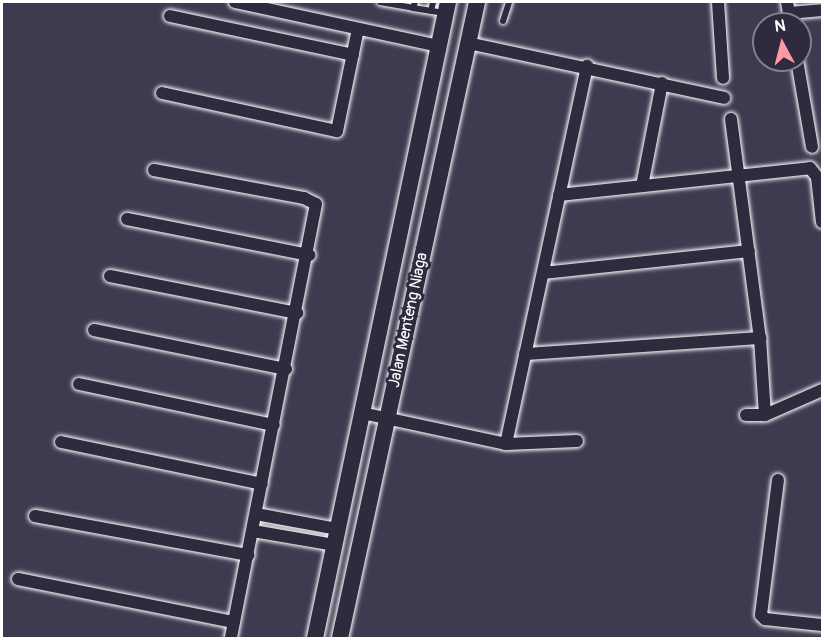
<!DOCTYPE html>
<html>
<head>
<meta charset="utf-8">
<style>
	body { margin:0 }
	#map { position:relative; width:824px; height:640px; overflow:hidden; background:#3e3a50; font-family:Pangolin,sans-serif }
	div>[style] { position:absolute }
	.roads { filter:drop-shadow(0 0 2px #fff) drop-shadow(0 0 2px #fff) }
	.lane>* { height:6px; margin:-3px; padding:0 3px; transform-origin:3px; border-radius:3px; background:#2f2a3d }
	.street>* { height:12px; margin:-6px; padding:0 6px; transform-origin:6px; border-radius:6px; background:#2f2a3d }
	.secondary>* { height:16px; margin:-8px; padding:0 8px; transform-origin:8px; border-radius:8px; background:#2f2a3d }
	span { translate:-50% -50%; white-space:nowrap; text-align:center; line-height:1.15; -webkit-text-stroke:6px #2f2a3d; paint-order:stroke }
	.street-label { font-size:16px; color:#fff }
	.frame { position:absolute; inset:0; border:3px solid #fff; pointer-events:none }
	.north { position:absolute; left:752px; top:12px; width:60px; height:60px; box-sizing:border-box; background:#2f2a3d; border:2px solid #827f8b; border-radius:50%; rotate:353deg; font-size:16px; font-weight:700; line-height:24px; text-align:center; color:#fff }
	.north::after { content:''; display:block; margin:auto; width:21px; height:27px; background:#ff9aa2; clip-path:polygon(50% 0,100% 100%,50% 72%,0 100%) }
</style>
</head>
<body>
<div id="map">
	<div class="roads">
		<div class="lane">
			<i style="left:380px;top:2px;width:34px;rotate:10deg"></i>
			<i style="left:415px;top:2px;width:6px;rotate:108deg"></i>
			<i style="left:413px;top:8px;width:30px;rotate:9deg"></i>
			<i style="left:431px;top:11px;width:9px;rotate:-77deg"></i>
			<i style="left:503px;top:21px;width:20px;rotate:-72deg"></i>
		</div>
		<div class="street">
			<i style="left:235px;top:2px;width:209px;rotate:12.2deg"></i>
			<i style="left:718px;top:2px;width:76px;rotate:86.2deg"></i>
			<i style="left:787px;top:2px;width:22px;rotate:80deg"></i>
			<i style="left:789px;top:13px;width:33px;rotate:-5deg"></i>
			<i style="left:170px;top:16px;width:187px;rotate:12deg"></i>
			<i style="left:468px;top:43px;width:262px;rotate:12.1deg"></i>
			<i style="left:797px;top:60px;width:88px;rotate:80.2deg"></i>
			<i style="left:162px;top:93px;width:179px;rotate:12.3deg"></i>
			<i style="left:337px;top:131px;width:104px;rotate:-78.4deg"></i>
			<i style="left:731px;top:119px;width:221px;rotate:82.5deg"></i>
			<i style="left:760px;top:338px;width:77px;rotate:86.3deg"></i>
			<i style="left:154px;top:170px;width:153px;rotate:10.6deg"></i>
			<i style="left:304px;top:198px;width:13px;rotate:27deg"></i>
			<i style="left:316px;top:204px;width:442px;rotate:101.1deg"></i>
			<i style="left:642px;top:186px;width:105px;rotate:-79deg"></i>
			<i style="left:559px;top:195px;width:252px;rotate:-6.1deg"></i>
			<i style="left:810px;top:168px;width:11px;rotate:52deg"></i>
			<i style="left:817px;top:177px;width:45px;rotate:83.7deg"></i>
			<i style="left:127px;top:219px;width:186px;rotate:11.2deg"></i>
			<i style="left:543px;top:273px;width:207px;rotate:-6.1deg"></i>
			<i style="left:110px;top:276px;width:191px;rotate:11.2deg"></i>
			<i style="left:94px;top:330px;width:196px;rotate:11.5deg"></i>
			<i style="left:525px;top:354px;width:236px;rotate:-3.9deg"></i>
			<i style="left:79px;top:384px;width:199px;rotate:11.9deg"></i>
			<i style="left:362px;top:413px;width:147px;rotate:12.1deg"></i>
			<i style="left:506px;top:444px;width:71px;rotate:-2.4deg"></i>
			<i style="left:746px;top:415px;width:19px"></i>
			<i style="left:765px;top:415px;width:62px;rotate:-23.7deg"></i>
			<i style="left:61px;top:442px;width:205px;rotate:11.8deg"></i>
			<i style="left:506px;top:444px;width:387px;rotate:-77.9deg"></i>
			<i style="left:778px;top:480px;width:136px;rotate:97.2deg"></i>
			<i style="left:761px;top:615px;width:6px;rotate:45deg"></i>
			<i style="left:765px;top:619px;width:57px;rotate:6deg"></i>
			<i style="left:256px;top:514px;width:82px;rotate:10.5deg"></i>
			<i style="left:35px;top:516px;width:217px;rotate:10.4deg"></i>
			<i style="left:253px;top:531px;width:82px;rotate:9.8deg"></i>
			<i style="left:18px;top:579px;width:220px;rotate:11.3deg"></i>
		</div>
		<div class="secondary">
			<i style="left:315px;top:638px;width:650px;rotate:-78.19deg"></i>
			<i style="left:340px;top:638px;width:651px;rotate:-77.84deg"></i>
		</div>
	</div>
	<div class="street-label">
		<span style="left:408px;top:320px;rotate:-78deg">Jalan Menteng Niaga</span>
	</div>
	<div class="frame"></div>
	<div class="north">N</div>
</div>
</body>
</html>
